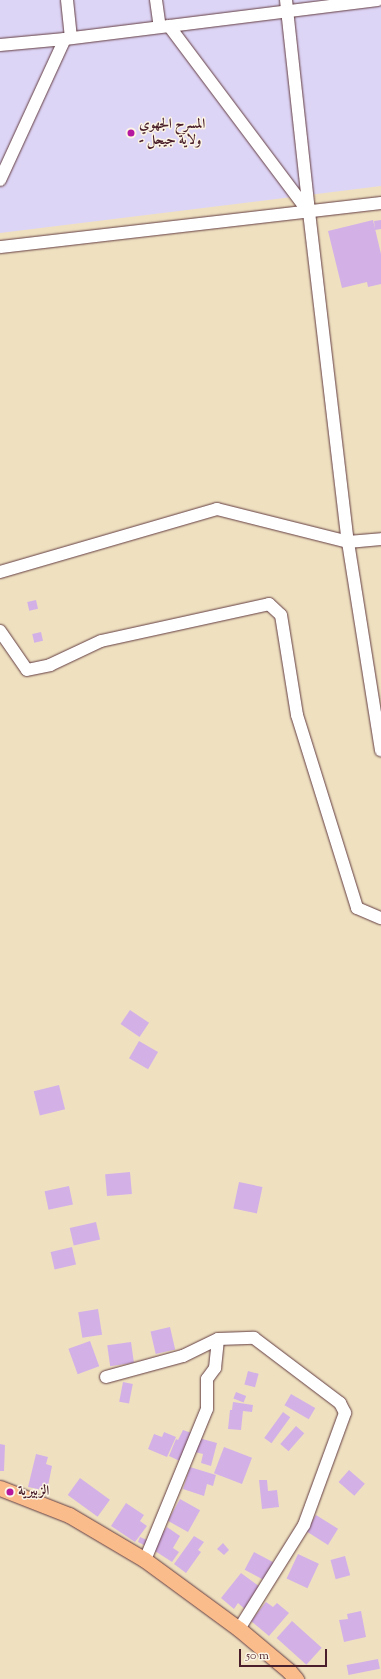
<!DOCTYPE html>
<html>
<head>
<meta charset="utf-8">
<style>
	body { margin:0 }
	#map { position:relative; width:381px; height:1679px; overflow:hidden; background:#efe1c0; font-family:"Sorts Mill Goudy",Amiri,serif }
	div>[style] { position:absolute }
	.built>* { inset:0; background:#ddd5f6 }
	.building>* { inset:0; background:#d3b1e7; transform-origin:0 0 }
	.roads { filter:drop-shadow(0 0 1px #633c41) drop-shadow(0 0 1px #633c41) }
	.minor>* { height:12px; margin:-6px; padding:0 6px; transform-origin:6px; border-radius:6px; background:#fff }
	.major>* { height:15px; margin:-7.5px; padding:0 7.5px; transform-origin:7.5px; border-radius:7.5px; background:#fabc8b }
	.dots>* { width:11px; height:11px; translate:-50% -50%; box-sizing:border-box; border:2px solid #fcf5e5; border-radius:50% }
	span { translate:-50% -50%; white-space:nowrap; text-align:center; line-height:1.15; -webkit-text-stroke:3px #fcf5e5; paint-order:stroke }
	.poi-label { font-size:14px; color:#4a1f2b; font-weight:700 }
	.left { translate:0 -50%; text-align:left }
	.scale { position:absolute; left:239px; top:1649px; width:88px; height:18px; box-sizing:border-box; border:2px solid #4a1f2b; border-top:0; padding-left:5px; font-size:12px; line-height:14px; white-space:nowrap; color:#4a1f2b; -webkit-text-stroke:3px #fcf5e5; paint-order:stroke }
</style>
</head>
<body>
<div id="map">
	<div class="built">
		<i style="clip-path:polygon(0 0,381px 0,381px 186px,0 233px)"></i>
	</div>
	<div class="building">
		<i style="clip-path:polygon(373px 220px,381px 254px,381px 284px,368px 287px,367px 282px,342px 288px,328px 231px)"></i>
		<i style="clip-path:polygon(381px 220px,381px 229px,375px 230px,374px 221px)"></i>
		<i style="left:36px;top:600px;width:9px;height:9px;rotate:77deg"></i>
		<i style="left:41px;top:632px;width:9px;height:9px;rotate:77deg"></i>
		<i style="left:130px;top:1010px;width:23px;height:17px;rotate:34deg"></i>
		<i style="left:139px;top:1041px;width:22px;height:20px;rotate:30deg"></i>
		<i style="left:59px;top:1085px;width:25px;height:26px;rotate:76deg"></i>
		<i style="left:130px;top:1172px;width:22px;height:25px;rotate:85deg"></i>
		<i style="left:239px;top:1182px;width:24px;height:27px;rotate:12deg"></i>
		<i style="left:69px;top:1186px;width:19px;height:25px;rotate:78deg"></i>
		<i style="left:96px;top:1222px;width:18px;height:27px;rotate:77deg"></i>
		<i style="left:72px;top:1247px;width:18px;height:22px;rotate:77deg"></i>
		<i style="left:98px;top:1309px;width:26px;height:20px;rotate:81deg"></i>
		<i style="left:170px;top:1327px;width:23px;height:20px;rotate:77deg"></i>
		<i style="left:90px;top:1341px;width:27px;height:23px;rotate:70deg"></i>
		<i style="left:131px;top:1342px;width:21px;height:24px;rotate:82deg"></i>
		<i style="left:248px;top:1371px;width:11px;height:14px;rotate:15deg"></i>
		<i style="left:123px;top:1382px;width:10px;height:20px;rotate:11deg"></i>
		<i style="left:236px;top:1392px;width:11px;height:7px;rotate:22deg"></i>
		<i style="left:291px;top:1394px;width:28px;height:13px;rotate:30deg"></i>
		<i style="clip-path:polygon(233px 1402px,253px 1405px,252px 1412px,243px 1411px,241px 1430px,228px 1429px,230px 1410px,232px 1410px)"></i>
		<i style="left:283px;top:1412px;width:9px;height:32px;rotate:36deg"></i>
		<i style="left:296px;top:1426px;width:11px;height:24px;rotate:41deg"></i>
		<i style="clip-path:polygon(183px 1430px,194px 1434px,182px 1462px,169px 1456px,176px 1439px,178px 1440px)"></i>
		<i style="clip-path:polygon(164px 1432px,176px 1437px,167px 1457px,148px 1449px,154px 1434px,162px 1437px)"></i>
		<i style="clip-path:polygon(199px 1438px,217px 1443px,211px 1466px,201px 1463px,203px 1454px,195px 1452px)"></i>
		<i style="clip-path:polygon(0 1444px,5px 1445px,4px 1471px,0 1471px)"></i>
		<i style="left:224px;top:1447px;width:30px;height:28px;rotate:21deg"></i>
		<i style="clip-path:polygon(36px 1454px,48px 1457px,46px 1464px,52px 1466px,47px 1491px,28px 1487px)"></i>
		<i style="clip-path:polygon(190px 1467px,216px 1475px,213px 1486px,207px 1484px,204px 1496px,183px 1489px)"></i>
		<i style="left:349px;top:1470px;width:21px;height:16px;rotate:41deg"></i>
		<i style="left:80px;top:1478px;width:37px;height:21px;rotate:36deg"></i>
		<i style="clip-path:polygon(259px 1480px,267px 1480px,268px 1491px,277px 1490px,279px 1507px,262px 1509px)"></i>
		<i style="left:180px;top:1499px;width:23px;height:25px;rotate:29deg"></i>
		<i style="clip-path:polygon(126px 1503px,144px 1515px,140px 1521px,147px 1526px,135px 1542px,111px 1526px)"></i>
		<i style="left:316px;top:1515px;width:26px;height:19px;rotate:32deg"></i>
		<i style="clip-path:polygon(167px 1527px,180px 1536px,173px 1548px,179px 1552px,172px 1562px,152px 1549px)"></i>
		<i style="clip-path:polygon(194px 1536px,204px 1542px,198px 1550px,201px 1552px,186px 1573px,174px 1564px)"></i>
		<i style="clip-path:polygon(140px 1537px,149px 1541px,146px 1546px,138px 1542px)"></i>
		<i style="clip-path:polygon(223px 1543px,229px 1550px,224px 1555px,217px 1549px)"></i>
		<i style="left:254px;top:1552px;width:24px;height:20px;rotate:28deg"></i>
		<i style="left:298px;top:1554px;width:23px;height:27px;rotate:25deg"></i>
		<i style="left:345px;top:1556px;width:20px;height:15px;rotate:75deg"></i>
		<i style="clip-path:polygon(241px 1573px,260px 1587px,247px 1611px,238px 1603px,234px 1609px,221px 1598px)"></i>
		<i style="clip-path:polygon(266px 1602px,273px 1607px,277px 1603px,289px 1613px,269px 1636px,251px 1621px)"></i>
		<i style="clip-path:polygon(361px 1611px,366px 1637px,344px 1642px,339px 1620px,348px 1619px,347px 1614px)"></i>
		<i style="left:292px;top:1621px;width:40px;height:23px;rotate:42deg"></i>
		<i style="left:378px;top:1659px;width:10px;height:32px;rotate:79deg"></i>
	</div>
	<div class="roads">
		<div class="minor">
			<i style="left:67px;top:0;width:38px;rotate:84deg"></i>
			<i style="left:156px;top:0;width:27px;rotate:82deg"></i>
			<i style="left:286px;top:0;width:213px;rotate:83.8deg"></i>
			<i style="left:309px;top:212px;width:332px;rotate:83.3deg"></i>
			<i style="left:348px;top:542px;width:211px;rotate:81deg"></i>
			<i style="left:169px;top:26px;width:231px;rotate:53.1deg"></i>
			<i style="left:0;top:45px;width:65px;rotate:-5.3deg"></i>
			<i style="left:65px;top:39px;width:315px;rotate:-7.1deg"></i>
			<i style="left:0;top:180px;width:155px;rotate:-65.3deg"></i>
			<i style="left:0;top:247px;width:384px;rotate:-6.6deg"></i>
			<i style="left:0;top:572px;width:226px;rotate:-16.2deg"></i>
			<i style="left:217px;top:509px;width:135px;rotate:14.1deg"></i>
			<i style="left:348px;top:542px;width:33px;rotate:-5deg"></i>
			<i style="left:0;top:631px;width:47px;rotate:55.3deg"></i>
			<i style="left:27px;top:670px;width:24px;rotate:-12deg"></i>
			<i style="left:50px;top:665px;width:56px;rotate:-25.2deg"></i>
			<i style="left:101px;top:641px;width:172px;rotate:-12.4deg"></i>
			<i style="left:269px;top:604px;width:16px;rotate:43deg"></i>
			<i style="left:281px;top:615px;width:101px;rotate:80.9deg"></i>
			<i style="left:297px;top:715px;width:202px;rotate:72.7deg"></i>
			<i style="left:357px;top:908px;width:26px;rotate:23deg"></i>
			<i style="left:106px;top:1377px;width:80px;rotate:-15.3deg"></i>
			<i style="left:183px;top:1356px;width:39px;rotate:-26deg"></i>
			<i style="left:218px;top:1339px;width:36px;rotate:-2deg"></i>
			<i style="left:254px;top:1338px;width:108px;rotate:37.1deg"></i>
			<i style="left:340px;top:1403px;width:11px;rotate:63deg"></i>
			<i style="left:345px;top:1413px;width:119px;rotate:110.1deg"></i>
			<i style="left:304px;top:1525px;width:123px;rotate:122deg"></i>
			<i style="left:145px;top:1560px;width:163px;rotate:-67.7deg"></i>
			<i style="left:207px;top:1409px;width:30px;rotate:-90deg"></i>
			<i style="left:207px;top:1379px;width:14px;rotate:-54deg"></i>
			<i style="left:215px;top:1368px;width:29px;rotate:-84deg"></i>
		</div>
		<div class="major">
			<i style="left:0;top:1488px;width:74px;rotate:21.4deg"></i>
			<i style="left:69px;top:1515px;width:88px;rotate:30.6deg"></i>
			<i style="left:145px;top:1560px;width:117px;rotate:36.3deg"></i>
			<i style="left:239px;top:1629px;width:65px;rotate:40deg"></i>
			<i style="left:289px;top:1671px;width:11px;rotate:49deg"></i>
		</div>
	</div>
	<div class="dots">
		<i style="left:131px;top:133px;background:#b5179e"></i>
		<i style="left:10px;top:1492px;background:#b5179e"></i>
	</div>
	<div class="poi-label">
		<span class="left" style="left:139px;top:133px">المسرح الجهوي<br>- ولاية جيجل</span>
		<span class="left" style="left:18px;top:1492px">الزبيرية</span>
	</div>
	<div class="scale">50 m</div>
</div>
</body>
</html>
